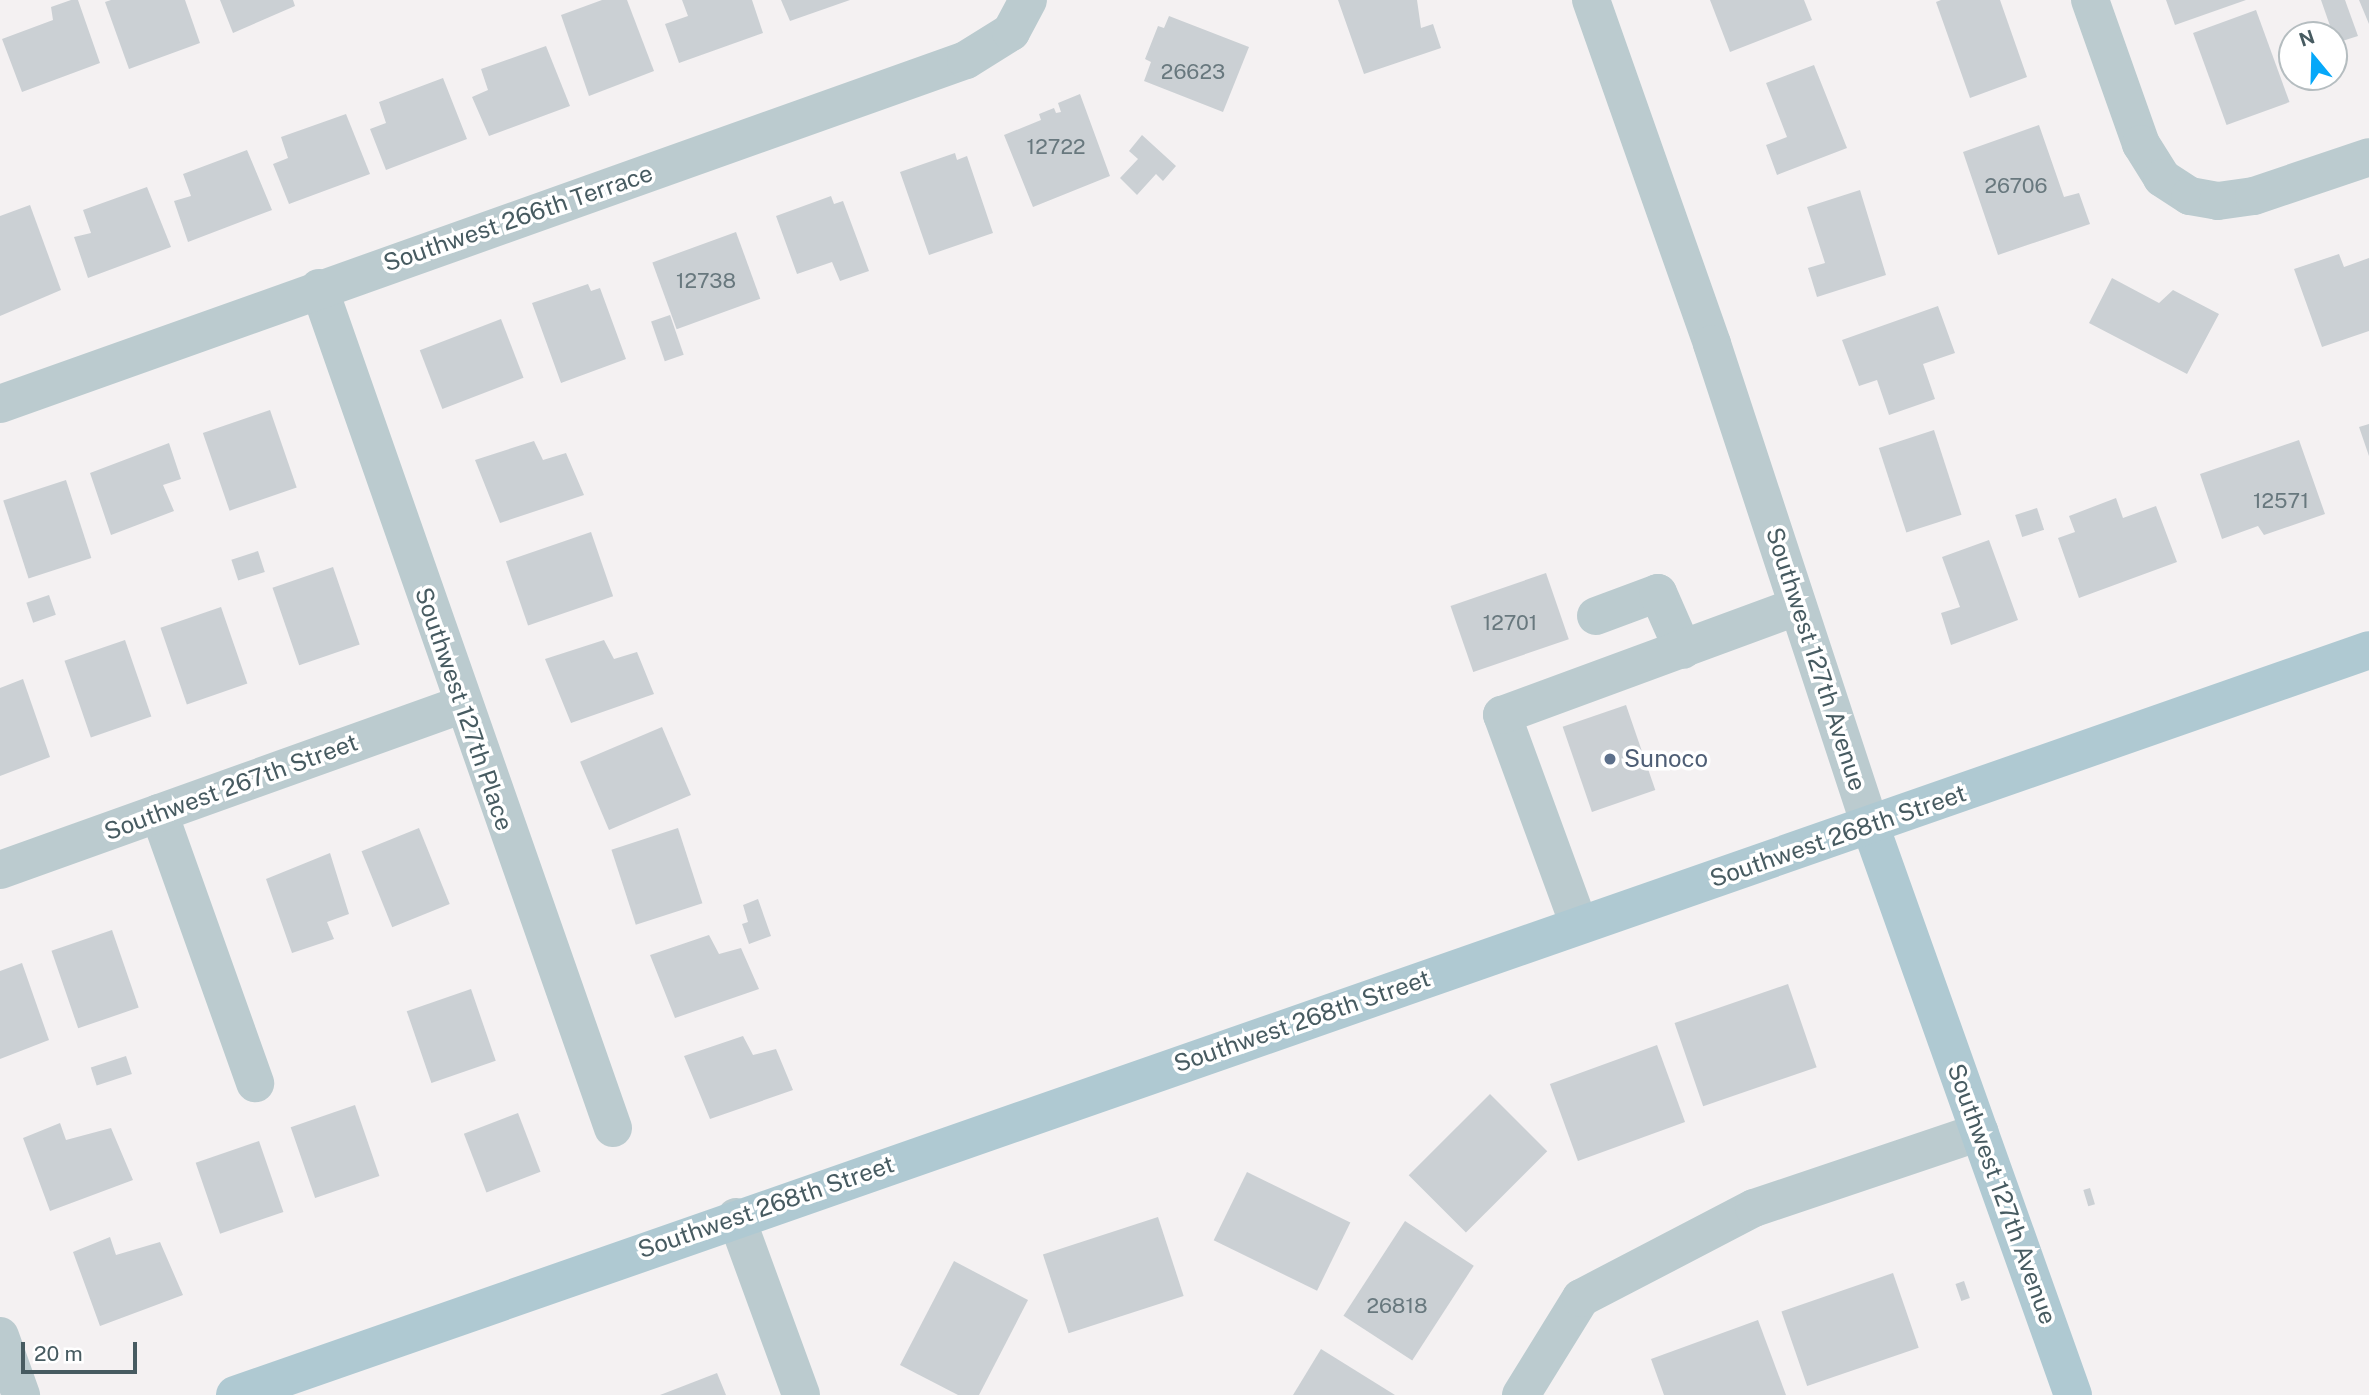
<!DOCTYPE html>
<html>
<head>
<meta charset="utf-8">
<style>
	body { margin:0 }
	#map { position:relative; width:2369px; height:1395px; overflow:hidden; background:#f4f1f2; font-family:"Public Sans",sans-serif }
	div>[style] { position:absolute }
	.building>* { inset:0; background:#cbd0d4; transform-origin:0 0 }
	.minor>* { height:38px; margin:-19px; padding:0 19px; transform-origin:19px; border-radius:19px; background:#bbcbcf }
	.major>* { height:38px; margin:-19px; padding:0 19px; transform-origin:19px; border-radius:19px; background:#afc9d2 }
	.dots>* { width:19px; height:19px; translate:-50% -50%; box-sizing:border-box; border:4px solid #fff; border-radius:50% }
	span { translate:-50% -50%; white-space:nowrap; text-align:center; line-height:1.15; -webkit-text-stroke:7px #fff; paint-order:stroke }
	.number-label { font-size:21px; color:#68787e }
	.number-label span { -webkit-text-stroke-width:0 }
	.street-label { font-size:24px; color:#475b61 }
	.service-label { font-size:24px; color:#4e5e75 }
	.left { translate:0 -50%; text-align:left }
	.north { position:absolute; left:2278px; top:21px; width:70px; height:70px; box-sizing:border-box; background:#fff; border:2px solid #b5bdc0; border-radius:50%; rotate:341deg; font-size:19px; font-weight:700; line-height:28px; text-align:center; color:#475b61 }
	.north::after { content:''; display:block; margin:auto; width:24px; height:32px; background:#06a8f9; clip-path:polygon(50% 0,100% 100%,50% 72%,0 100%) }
	.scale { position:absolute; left:21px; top:1342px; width:116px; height:32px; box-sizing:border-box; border:4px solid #475b61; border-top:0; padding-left:9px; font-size:21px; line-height:24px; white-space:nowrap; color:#475b61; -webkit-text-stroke:5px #fff; paint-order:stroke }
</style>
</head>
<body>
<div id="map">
	<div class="building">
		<i style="clip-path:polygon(71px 0,78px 0,100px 63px,22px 92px,2px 39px,53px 20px,51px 7px)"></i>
		<i style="clip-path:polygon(111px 0,185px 0,200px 43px,129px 69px,105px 2px)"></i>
		<i style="clip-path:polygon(220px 0,293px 0,295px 6px,233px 33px)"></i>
		<i style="clip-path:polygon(602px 0,627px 0,654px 71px,589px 96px,561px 15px)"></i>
		<i style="clip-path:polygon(682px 0,752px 0,763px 33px,679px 63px,665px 24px,688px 16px)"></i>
		<i style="clip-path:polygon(781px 0,850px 0,790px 21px)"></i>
		<i style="clip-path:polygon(1338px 0,1417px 0,1421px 28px,1433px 24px,1441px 48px,1364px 74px)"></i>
		<i style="clip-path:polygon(1710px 0,1804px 0,1812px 20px,1730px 52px)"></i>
		<i style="clip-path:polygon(1941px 0,2000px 0,2027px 77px,1970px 98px,1936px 2px)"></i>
		<i style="clip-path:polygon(2166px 0,2246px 0,2175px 25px)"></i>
		<i style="clip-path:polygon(2321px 0,2345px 0,2358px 36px,2336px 43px)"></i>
		<i style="clip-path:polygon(2359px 0,2369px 0,2369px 24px)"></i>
		<i style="left:2256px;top:10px;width:98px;height:67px;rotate:70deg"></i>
		<i style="clip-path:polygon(1169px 16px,1249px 47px,1223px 112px,1144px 81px,1151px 62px,1145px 59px,1158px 26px,1164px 28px)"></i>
		<i style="clip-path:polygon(546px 46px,570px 106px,489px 136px,472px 97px,488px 90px,481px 69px)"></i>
		<i style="clip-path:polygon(1814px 65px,1847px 148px,1777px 175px,1766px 145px,1787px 137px,1766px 83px)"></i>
		<i style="clip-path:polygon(443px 78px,467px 139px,386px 170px,370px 129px,386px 123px,379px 102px)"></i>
		<i style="clip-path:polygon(1080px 94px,1110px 176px,1033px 207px,1004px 135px,1041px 120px,1039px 114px,1054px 108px,1056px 113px,1061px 112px,1058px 103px)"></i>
		<i style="clip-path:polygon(346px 114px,370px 174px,289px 204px,273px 164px,288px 158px,281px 137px)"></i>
		<i style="clip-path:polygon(2039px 125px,2064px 197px,2079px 193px,2090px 224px,1998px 255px,1963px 152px)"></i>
		<i style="clip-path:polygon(1142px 135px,1176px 166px,1163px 181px,1156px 174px,1137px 195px,1120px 178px,1138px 159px,1129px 151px)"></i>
		<i style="clip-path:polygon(247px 150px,272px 210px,188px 242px,174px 201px,191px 196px,183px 174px)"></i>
		<i style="clip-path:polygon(955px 153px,957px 160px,967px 156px,993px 233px,929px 255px,900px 172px)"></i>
		<i style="clip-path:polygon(147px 187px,171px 247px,88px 278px,74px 237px,91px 233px,83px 210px)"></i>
		<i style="clip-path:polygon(1860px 190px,1886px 275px,1817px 297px,1808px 268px,1825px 263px,1807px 207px)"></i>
		<i style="clip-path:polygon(831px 196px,834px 204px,843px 201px,869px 271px,840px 281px,832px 262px,797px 274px,776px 216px)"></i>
		<i style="clip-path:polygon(30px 205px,61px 290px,0 316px,0 216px)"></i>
		<i style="left:736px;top:232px;width:71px;height:89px;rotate:70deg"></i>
		<i style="clip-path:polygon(2339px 254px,2344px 267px,2369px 258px,2369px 331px,2322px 347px,2294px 269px)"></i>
		<i style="clip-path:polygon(2112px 278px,2159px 303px,2173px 290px,2219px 314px,2187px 374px,2089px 323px)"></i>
		<i style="clip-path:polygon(588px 284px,591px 291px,600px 288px,626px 359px,561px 383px,532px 303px)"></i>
		<i style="clip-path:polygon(1938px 306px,1955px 353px,1923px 364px,1935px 399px,1889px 415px,1877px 380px,1859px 386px,1842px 340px)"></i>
		<i style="left:670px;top:315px;width:42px;height:20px;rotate:71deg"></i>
		<i style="left:501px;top:319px;width:63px;height:87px;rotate:69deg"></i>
		<i style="left:270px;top:410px;width:82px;height:71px;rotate:71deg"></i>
		<i style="clip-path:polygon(2369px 424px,2369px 456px,2359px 427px)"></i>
		<i style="left:1934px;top:430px;width:89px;height:58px;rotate:72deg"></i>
		<i style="clip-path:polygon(2299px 440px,2325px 514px,2264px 535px,2258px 526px,2222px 539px,2200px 474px)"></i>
		<i style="clip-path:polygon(534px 441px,543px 460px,566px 453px,584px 495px,500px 523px,475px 460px)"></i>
		<i style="clip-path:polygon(169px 443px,181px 479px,163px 485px,174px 511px,111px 535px,90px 473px)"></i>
		<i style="left:66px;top:480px;width:82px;height:66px;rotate:72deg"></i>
		<i style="clip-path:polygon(2116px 498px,2123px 518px,2156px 506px,2177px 562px,2079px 598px,2058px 538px,2075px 532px,2069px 516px)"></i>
		<i style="left:2037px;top:508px;width:23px;height:23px;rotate:72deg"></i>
		<i style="left:591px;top:532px;width:68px;height:90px;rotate:71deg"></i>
		<i style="clip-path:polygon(1989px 540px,2018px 620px,1951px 645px,1941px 613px,1960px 607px,1942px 557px)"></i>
		<i style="left:258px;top:551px;width:22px;height:28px;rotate:72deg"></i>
		<i style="left:333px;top:567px;width:82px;height:64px;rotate:71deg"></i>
		<i style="left:1546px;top:573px;width:70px;height:101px;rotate:71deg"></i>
		<i style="left:49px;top:595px;width:21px;height:24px;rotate:71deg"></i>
		<i style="left:221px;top:607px;width:81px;height:64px;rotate:71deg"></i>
		<i style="left:125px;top:640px;width:81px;height:64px;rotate:71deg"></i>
		<i style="clip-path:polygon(604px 640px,614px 659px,637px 652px,654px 694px,571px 723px,545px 659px)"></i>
		<i style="clip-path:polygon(23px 679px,50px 757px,0 776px,0 688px)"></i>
		<i style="left:1626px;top:705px;width:90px;height:67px;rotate:71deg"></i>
		<i style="left:662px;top:727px;width:74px;height:89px;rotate:67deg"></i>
		<i style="left:419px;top:828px;width:82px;height:62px;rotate:68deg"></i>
		<i style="left:678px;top:828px;width:79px;height:70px;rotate:72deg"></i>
		<i style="clip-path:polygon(330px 853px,349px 914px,327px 922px,334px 939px,292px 953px,266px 879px)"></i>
		<i style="clip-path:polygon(758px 899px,771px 936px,749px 944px,742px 924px,748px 922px,743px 905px)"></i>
		<i style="left:112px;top:930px;width:82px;height:64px;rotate:71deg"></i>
		<i style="clip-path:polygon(709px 935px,719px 954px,741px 948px,759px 989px,675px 1018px,650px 955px)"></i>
		<i style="clip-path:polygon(22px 963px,49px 1040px,0 1059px,0 971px)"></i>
		<i style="left:1788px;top:984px;width:88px;height:120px;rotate:71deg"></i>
		<i style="left:471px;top:989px;width:76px;height:68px;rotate:71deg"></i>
		<i style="clip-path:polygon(743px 1036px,753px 1055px,776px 1049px,793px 1090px,710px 1119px,684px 1056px)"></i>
		<i style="left:1657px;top:1045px;width:82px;height:114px;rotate:70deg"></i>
		<i style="left:126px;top:1056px;width:19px;height:37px;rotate:72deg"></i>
		<i style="left:1490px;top:1094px;width:81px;height:115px;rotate:45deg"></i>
		<i style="left:355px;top:1105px;width:75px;height:68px;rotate:71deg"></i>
		<i style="left:518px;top:1113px;width:63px;height:58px;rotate:69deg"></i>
		<i style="clip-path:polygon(60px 1123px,66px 1140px,111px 1128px,133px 1180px,50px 1211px,23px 1138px)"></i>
		<i style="left:259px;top:1141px;width:75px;height:67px;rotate:71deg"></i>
		<i style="left:1247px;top:1172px;width:115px;height:76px;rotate:26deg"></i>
		<i style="left:2090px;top:1188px;width:17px;height:7px;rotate:73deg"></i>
		<i style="left:1158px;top:1217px;width:83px;height:121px;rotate:72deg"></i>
		<i style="left:1405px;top:1221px;width:82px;height:113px;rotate:33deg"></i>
		<i style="clip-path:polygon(110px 1237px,116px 1255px,160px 1242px,183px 1295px,100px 1326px,73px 1252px)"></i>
		<i style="clip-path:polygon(954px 1261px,1028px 1300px,979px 1395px,958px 1395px,900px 1365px)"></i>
		<i style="left:1893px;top:1273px;width:79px;height:118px;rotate:71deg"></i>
		<i style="left:1964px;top:1281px;width:18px;height:9px;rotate:71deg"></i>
		<i style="clip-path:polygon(1758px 1320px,1786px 1395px,1664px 1395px,1651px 1359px)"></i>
		<i style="clip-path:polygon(1321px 1349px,1395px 1395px,1293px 1395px)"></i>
		<i style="clip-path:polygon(717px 1373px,726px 1395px,660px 1395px)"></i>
	</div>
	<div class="minor">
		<i style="left:1591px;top:0;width:365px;rotate:70.6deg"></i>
		<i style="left:1712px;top:344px;width:506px;rotate:71.82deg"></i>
		<i style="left:2090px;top:0;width:153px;rotate:70.5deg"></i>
		<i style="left:2141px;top:144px;width:40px;rotate:58deg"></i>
		<i style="left:2162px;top:178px;width:33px;rotate:33deg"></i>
		<i style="left:2190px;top:196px;width:28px;rotate:10deg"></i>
		<i style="left:2218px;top:201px;width:36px;rotate:-8deg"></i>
		<i style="left:2254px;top:196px;width:121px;rotate:-18.7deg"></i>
		<i style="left:319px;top:288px;width:890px;rotate:70.71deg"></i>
		<i style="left:0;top:404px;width:1025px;rotate:-19.6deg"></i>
		<i style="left:966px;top:60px;width:53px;rotate:-31.9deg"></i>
		<i style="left:1011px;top:32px;width:36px;rotate:-62deg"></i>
		<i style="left:1596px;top:616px;width:66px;rotate:-20.4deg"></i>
		<i style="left:1658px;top:593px;width:62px;rotate:66.3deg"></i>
		<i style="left:159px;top:813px;width:287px;rotate:70.4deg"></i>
		<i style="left:0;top:870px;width:491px;rotate:-19.7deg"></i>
		<i style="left:1579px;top:925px;width:224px;rotate:-110.1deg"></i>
		<i style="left:1502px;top:715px;width:315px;rotate:-20.2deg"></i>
		<i style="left:736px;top:1217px;width:189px;rotate:69.9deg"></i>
		<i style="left:0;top:1336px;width:63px;rotate:70.4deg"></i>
		<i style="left:1521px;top:1395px;width:114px;rotate:-58.3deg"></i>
		<i style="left:1581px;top:1298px;width:195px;rotate:-27.5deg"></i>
		<i style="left:1754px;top:1208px;width:238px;rotate:-18.6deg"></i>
	</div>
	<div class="major">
		<i style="left:1870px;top:825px;width:605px;rotate:70.4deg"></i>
		<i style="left:235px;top:1395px;width:2260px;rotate:-19.24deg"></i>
	</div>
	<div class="dots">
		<i style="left:1610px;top:759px;background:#5c6f8a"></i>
	</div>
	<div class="number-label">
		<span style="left:1193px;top:72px">26623</span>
		<span style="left:1056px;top:147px">12722</span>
		<span style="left:2016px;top:186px">26706</span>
		<span style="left:706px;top:281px">12738</span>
		<span style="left:2281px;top:501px">12571</span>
		<span style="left:1510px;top:623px">12701</span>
		<span style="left:1397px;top:1306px">26818</span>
	</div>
	<div class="street-label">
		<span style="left:518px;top:218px;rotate:-19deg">Southwest 266th Terrace</span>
		<span style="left:1816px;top:659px;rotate:72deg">Southwest 127th Avenue</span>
		<span style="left:464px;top:709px;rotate:71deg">Southwest 127th Place</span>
		<span style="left:231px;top:787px;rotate:-20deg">Southwest 267th Street</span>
		<span style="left:1838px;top:836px;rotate:-19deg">Southwest 268th Street</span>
		<span style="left:1302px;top:1021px;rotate:-19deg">Southwest 268th Street</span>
		<span style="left:2002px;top:1194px;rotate:70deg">Southwest 127th Avenue</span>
		<span style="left:766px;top:1207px;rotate:-19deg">Southwest 268th Street</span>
	</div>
	<div class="service-label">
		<span class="left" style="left:1624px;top:759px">Sunoco</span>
	</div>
	<div class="north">N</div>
	<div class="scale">20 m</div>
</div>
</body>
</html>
